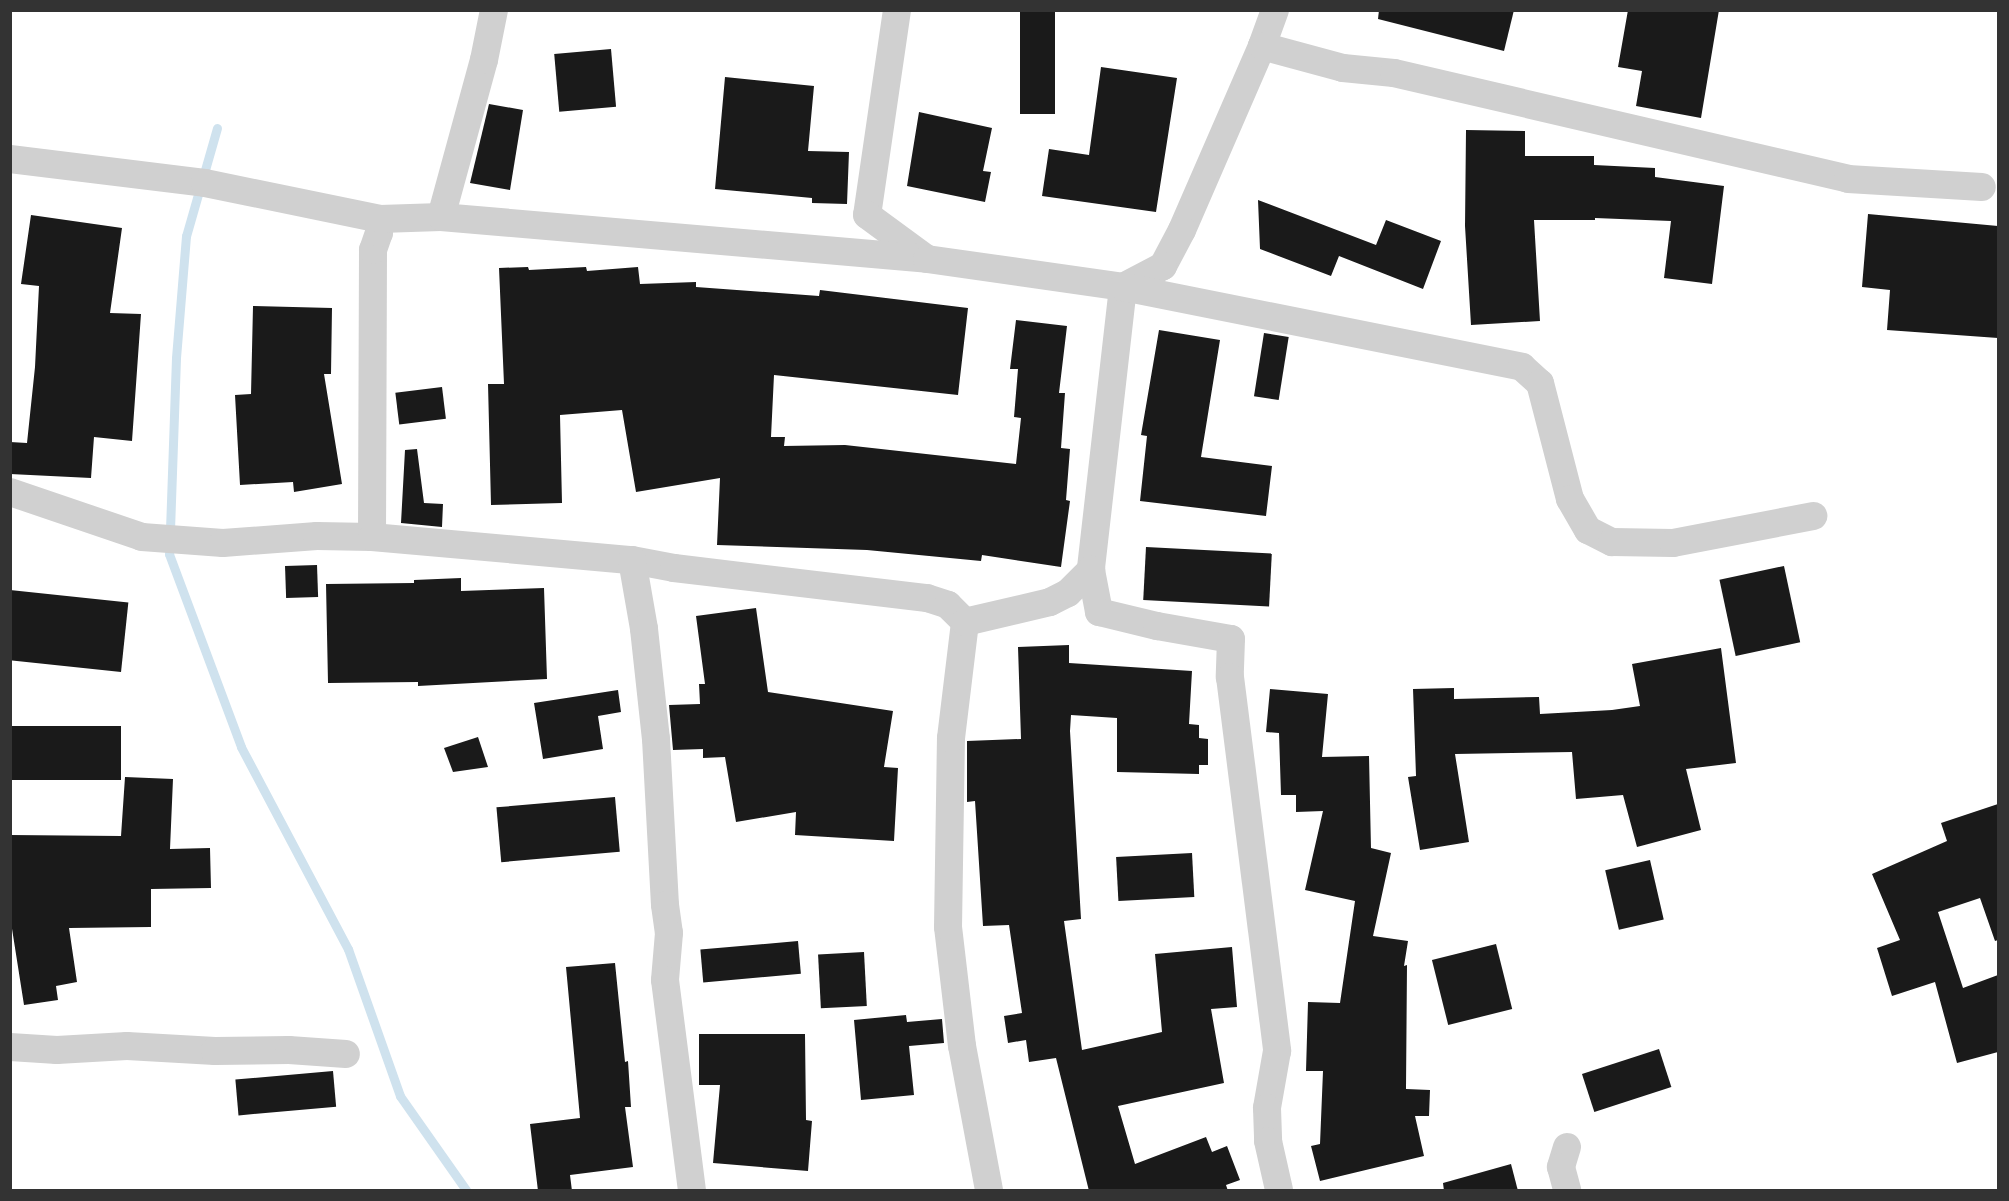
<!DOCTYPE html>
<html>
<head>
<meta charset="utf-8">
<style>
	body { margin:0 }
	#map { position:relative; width:2009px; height:1201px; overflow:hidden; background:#fff; font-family:Helvetica,sans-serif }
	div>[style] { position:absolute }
	.stream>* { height:9px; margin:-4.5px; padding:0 4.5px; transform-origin:4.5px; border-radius:4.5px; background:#cfe2ee }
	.building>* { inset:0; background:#1a1a1a; transform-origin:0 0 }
	.minor>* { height:28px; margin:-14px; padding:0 14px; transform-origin:14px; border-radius:14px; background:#d0d0d0 }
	span { translate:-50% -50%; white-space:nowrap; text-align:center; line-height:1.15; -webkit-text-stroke:6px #fff; paint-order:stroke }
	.frame { position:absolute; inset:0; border:12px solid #333; pointer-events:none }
</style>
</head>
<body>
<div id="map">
	<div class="stream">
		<i style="left:217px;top:128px;width:112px;rotate:106deg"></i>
		<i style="left:186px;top:236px;width:122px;rotate:94.7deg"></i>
		<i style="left:176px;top:358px;width:196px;rotate:92deg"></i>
		<i style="left:169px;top:554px;width:206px;rotate:69.5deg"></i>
		<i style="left:241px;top:747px;width:229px;rotate:62.1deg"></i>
		<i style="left:348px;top:949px;width:156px;rotate:70.5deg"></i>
		<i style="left:400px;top:1096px;width:115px;rotate:54.9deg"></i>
	</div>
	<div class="building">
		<i style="left:1020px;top:10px;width:35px;height:104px"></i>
		<i style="clip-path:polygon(1379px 10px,1514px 10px,1504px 51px,1378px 19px)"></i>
		<i style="clip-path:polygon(1628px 10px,1719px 10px,1701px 118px,1636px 106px,1642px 71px,1618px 67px)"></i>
		<i style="left:611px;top:49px;width:58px;height:57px;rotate:85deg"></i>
		<i style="clip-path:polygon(1101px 67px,1177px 78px,1156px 212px,1042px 196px,1049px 149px,1089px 155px)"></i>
		<i style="clip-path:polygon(725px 77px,814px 86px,808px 151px,849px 152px,847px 204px,812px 203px,812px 198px,715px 189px)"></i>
		<i style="clip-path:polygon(489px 104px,523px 110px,510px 190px,470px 183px)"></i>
		<i style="clip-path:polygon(919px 112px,992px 128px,983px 171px,991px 172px,985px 202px,907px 186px)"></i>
		<i style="clip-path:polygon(1466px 130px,1525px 131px,1525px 156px,1594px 156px,1594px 165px,1655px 168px,1655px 177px,1724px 186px,1712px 284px,1664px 278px,1671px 221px,1595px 218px,1595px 220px,1534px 220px,1540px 321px,1471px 325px,1465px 226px)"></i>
		<i style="clip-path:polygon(1258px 200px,1376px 245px,1386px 220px,1441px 241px,1423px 289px,1339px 256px,1331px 276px,1260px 249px)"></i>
		<i style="clip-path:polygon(1868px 214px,1998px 226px,1998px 338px,1887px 330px,1890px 290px,1862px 287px)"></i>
		<i style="clip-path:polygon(31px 215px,122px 228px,110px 313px,141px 314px,132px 441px,94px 437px,91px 478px,10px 474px,10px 442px,27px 443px,35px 367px,39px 286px,21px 284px)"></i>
		<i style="clip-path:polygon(528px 267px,529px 270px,586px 267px,587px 271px,638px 267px,640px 284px,696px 282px,696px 287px,819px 296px,820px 290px,968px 308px,958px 395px,774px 375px,771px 437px,785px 437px,784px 446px,845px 445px,1016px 464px,1021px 418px,1014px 417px,1018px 369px,1010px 369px,1016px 320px,1067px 326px,1059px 393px,1065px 393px,1061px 448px,1070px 449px,1066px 500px,1070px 501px,1061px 567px,982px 555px,981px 561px,867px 550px,717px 545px,720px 478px,636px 492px,622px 410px,560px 415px,562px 503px,491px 505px,488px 384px,504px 384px,499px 268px)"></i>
		<i style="clip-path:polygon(253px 306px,332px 308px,331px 374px,324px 374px,342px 484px,294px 492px,293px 482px,240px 485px,235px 395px,251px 394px)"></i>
		<i style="clip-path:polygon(1159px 330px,1220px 340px,1201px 457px,1272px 466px,1266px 516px,1140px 501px,1147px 436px,1141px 435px)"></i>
		<i style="left:1264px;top:333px;width:25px;height:64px;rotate:9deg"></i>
		<i style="left:442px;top:387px;width:32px;height:47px;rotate:83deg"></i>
		<i style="clip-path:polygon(417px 449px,424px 503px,443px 504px,442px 527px,401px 523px,405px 450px)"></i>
		<i style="left:1146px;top:547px;width:126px;height:53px;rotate:3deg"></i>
		<i style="left:317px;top:565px;width:32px;height:32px;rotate:88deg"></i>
		<i style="left:1784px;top:566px;width:78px;height:66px;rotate:78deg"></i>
		<i style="clip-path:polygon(461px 578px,461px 591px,544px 588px,547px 679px,418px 686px,418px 682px,328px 683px,326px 584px,414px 583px,414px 580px)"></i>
		<i style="left:10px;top:590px;width:119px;height:70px;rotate:6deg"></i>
		<i style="clip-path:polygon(756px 608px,768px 692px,893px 711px,884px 767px,898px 768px,894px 841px,795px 835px,796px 812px,736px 822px,725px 757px,703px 758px,703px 749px,673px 750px,669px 705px,700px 704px,699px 684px,705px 684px,696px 616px)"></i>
		<i style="clip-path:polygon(1069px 645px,1069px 663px,1192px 671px,1189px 724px,1199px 725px,1199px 738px,1208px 739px,1208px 765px,1199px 765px,1199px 774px,1117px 772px,1117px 718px,1071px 715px,1070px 731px,1081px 919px,1064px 921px,1082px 1050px,1162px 1032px,1155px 954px,1232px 947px,1237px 1007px,1211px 1009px,1224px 1083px,1118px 1106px,1135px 1164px,1206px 1137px,1212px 1152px,1227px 1146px,1240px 1180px,1226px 1185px,1228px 1191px,1089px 1191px,1056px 1058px,1029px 1062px,1026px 1040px,1008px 1043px,1004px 1016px,1022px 1013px,1009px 925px,983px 926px,975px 801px,967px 802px,967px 741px,1021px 739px,1018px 647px)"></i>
		<i style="clip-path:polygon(1721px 648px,1736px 763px,1686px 769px,1701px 830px,1637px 847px,1623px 795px,1576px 799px,1572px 752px,1455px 754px,1469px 842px,1420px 850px,1408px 777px,1416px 776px,1413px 689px,1454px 688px,1454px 699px,1539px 697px,1540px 714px,1612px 710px,1640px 706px,1632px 664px)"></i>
		<i style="clip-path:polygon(1270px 689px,1328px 694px,1322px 757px,1369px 756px,1371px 848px,1391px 853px,1373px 936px,1408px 941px,1404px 966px,1407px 965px,1406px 1089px,1430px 1090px,1429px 1116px,1415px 1116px,1424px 1156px,1320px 1181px,1311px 1146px,1320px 1144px,1323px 1071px,1306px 1071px,1308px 1002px,1340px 1003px,1355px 901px,1305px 890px,1323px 811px,1296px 812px,1296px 795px,1281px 795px,1279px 733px,1266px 732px)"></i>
		<i style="clip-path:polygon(618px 690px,621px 712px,598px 716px,603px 749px,543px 759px,534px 703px)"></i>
		<i style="left:10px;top:726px;width:111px;height:54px"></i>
		<i style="clip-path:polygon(478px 737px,488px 767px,453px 772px,444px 748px)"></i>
		<i style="clip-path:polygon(125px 777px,173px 779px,170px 849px,210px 848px,211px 888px,151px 889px,151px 927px,69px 928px,77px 982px,56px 986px,58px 1000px,24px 1005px,10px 916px,10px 835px,121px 836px)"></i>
		<i style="left:615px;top:797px;width:55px;height:119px;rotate:85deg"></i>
		<i style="clip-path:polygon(1998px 804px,1998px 940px,1995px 941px,1980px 898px,1938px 912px,1963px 988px,1998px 975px,1998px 1052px,1957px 1063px,1935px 982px,1892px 996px,1877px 948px,1900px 940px,1872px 874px,1947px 841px,1941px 823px)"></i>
		<i style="left:1192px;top:853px;width:44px;height:76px;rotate:87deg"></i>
		<i style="left:1650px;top:860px;width:61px;height:46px;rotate:77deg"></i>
		<i style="left:798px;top:941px;width:33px;height:98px;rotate:85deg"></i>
		<i style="left:1496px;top:944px;width:67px;height:66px;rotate:76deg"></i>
		<i style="left:864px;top:952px;width:54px;height:46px;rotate:87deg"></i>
		<i style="clip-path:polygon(615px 963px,625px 1062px,628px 1061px,631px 1107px,625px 1107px,633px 1167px,570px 1175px,572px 1191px,538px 1191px,530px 1124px,580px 1118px,566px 967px)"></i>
		<i style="clip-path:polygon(906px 1015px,907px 1022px,942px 1019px,944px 1043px,909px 1046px,914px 1095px,861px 1100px,854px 1020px)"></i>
		<i style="clip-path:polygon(699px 1034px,805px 1034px,806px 1120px,812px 1121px,808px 1171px,713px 1163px,720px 1085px,699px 1085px)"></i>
		<i style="left:1659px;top:1049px;width:40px;height:81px;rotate:72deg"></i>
		<i style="left:333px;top:1071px;width:36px;height:98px;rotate:85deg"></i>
		<i style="clip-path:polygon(1511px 1164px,1518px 1191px,1444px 1191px,1443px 1183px)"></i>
	</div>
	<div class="minor">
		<i style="left:897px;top:10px;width:207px;rotate:98.3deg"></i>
		<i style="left:867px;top:215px;width:74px;rotate:36.3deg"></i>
		<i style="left:1275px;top:10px;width:38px;rotate:110deg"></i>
		<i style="left:1262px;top:46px;width:201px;rotate:113.5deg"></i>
		<i style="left:1182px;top:230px;width:41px;rotate:117.8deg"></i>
		<i style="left:1163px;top:266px;width:45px;rotate:152.3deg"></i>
		<i style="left:1123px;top:287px;width:285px;rotate:96.5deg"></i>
		<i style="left:1091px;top:570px;width:43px;rotate:79.2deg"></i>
		<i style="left:1099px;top:612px;width:60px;rotate:13.6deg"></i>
		<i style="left:1157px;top:626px;width:75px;rotate:10deg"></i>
		<i style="left:1231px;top:639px;width:38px;rotate:92deg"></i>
		<i style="left:1230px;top:677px;width:377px;rotate:82.8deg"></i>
		<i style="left:1277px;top:1051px;width:58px;rotate:100deg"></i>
		<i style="left:1267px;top:1108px;width:33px;rotate:88deg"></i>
		<i style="left:1268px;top:1141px;width:50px;rotate:77.3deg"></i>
		<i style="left:1262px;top:46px;width:84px;rotate:15.2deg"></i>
		<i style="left:1343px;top:68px;width:51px;rotate:5.6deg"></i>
		<i style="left:1394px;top:73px;width:466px;rotate:13.1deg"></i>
		<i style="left:1848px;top:179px;width:134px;rotate:3.4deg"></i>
		<i style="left:10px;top:159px;width:196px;rotate:7deg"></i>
		<i style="left:205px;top:183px;width:179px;rotate:11.6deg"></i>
		<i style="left:441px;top:217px;width:163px;rotate:-74.7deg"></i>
		<i style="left:484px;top:60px;width:51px;rotate:-78.7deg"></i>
		<i style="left:10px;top:492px;width:139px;rotate:18.8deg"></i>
		<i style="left:142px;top:537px;width:81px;rotate:4.2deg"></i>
		<i style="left:223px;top:543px;width:94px;rotate:-4.3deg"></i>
		<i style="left:317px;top:536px;width:55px;rotate:1deg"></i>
		<i style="left:372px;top:537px;width:287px;rotate:-89.8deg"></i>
		<i style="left:373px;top:250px;width:18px;rotate:-71deg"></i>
		<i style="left:379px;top:233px;width:14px;rotate:-86deg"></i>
		<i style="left:380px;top:219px;width:61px;rotate:-1.9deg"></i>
		<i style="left:441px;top:217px;width:488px;rotate:4.9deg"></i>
		<i style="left:927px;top:259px;width:198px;rotate:8.1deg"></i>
		<i style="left:1123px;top:287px;width:407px;rotate:11.3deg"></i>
		<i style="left:1522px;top:367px;width:24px;rotate:42deg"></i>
		<i style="left:1540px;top:383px;width:120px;rotate:75.5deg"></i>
		<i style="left:1570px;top:499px;width:36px;rotate:60deg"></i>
		<i style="left:1588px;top:530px;width:27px;rotate:27deg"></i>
		<i style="left:1612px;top:542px;width:61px;rotate:0.9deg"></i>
		<i style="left:1673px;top:543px;width:143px;rotate:-10.9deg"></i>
		<i style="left:372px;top:537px;width:261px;rotate:5.1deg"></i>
		<i style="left:632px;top:560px;width:43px;rotate:10.8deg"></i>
		<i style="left:674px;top:568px;width:255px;rotate:6.8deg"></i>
		<i style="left:927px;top:598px;width:22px;rotate:18deg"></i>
		<i style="left:948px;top:605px;width:24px;rotate:45deg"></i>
		<i style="left:632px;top:560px;width:70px;rotate:80.1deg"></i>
		<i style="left:644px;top:629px;width:111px;rotate:83.8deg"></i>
		<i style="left:656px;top:739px;width:166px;rotate:86.9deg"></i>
		<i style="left:665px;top:905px;width:28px;rotate:82deg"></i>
		<i style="left:669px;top:933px;width:47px;rotate:94.9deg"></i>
		<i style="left:665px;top:980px;width:212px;rotate:82.7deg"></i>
		<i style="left:10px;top:1047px;width:47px;rotate:3.7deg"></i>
		<i style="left:57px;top:1050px;width:70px;rotate:-3.3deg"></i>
		<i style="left:127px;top:1046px;width:88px;rotate:3.3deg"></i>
		<i style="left:215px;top:1051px;width:74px;rotate:-0.8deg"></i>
		<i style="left:289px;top:1050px;width:57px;rotate:4deg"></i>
		<i style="left:1567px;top:1147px;width:21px;rotate:107deg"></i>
		<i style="left:1561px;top:1167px;width:24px;rotate:75deg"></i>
		<i style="left:989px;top:1190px;width:147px;rotate:-100.6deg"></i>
		<i style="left:962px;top:1046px;width:120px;rotate:-96.7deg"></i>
		<i style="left:948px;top:927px;width:189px;rotate:-89.1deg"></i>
		<i style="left:951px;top:738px;width:117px;rotate:-83.1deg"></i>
		<i style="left:965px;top:622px;width:87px;rotate:-13.2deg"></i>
		<i style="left:1050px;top:602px;width:20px;rotate:-27deg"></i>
		<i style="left:1068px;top:593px;width:33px;rotate:-45deg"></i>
	</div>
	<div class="frame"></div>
</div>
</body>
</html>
